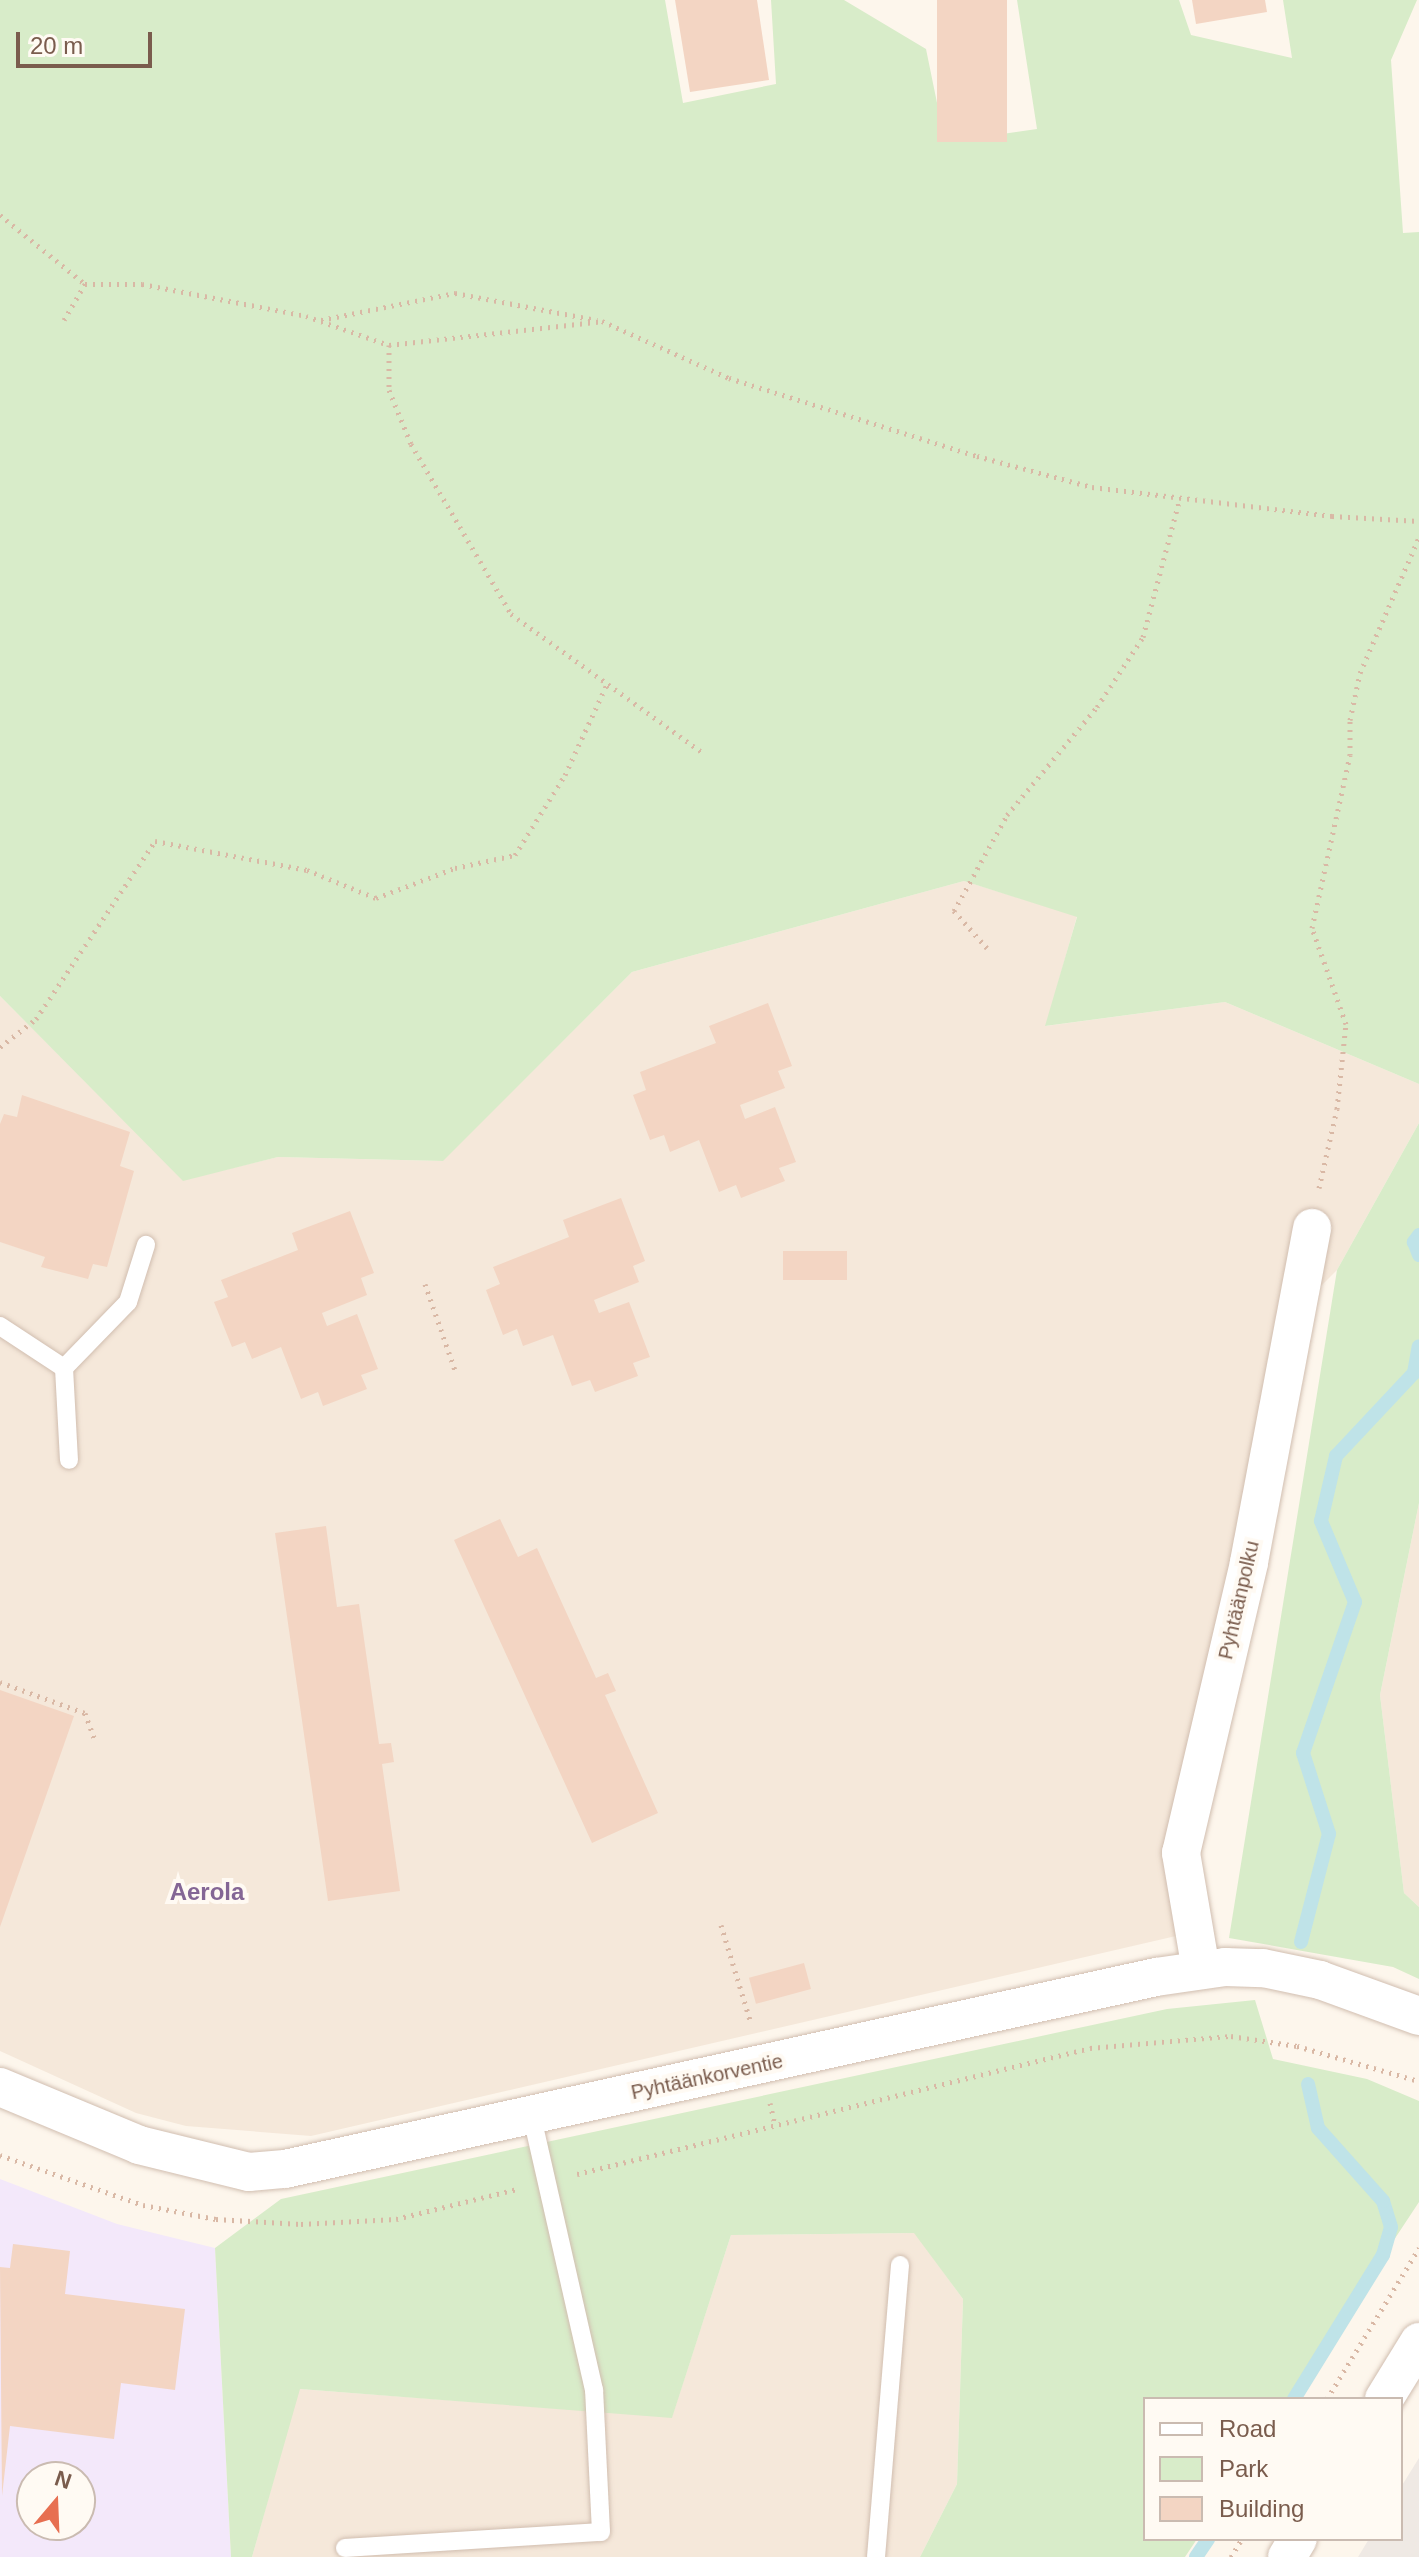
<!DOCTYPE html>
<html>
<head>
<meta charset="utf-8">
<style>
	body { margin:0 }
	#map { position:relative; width:1419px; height:2557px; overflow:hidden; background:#fdf6ec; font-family:Helvetica,sans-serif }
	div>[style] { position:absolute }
	.residential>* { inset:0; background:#f5e8da }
	.industrial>* { inset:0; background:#efe9e4 }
	.education>* { inset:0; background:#f3e8fa }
	.green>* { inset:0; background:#d8ecc9 }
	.stream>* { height:14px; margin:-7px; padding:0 7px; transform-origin:7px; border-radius:7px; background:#bfe3e8 }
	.building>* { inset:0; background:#f3d5c3; transform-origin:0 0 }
	.path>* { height:5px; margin-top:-2.5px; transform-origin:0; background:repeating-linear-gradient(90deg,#d9b8a5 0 2px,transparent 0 8px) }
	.roads { filter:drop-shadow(0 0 2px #d1beb0) drop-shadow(0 0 2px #d1beb0) }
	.service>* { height:18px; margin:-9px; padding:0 9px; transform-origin:9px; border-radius:9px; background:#fff }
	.minor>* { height:38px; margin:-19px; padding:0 19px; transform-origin:19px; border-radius:19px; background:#fff }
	span { translate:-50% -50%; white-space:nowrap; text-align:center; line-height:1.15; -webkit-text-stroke:8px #fffaf3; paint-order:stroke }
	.street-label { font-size:20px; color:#7a5c4d }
	.quarter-label { font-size:24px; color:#846695; font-weight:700 }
	.legend { position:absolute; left:1143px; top:2397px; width:260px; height:144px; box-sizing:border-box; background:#fffaf3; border:2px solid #cabbb1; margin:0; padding:10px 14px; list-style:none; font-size:24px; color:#7a5c4d }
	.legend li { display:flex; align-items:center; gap:16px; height:40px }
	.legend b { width:40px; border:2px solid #cabbb1 }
	.north { position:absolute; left:16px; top:2461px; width:80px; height:80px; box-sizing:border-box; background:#fffaf3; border:2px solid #cabbb1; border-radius:50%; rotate:19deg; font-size:22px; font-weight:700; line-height:32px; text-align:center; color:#7a5c4d }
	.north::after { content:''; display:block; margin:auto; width:28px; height:36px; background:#e76f51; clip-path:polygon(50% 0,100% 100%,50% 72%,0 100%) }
	.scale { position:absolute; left:16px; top:32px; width:136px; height:36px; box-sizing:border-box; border:4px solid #7a5c4d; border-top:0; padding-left:10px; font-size:24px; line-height:28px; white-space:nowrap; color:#7a5c4d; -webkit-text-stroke:6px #fffaf3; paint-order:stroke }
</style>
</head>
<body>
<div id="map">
	<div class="residential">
		<i style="clip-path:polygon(964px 881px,1077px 916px,1046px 1026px,1225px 1002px,1419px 1084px,1419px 1123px,1337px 1270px,1298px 1309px,1189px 1924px,1176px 1936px,311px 2136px,186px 2126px,136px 2113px,0 2051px,0 996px,183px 1180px,278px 1157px,442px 1161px,632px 972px)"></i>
		<i style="clip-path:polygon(1419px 1503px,1419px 1907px,1404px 1893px,1380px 1695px)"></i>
		<i style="clip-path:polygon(915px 2233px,963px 2299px,957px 2484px,920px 2557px,252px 2557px,299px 2389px,672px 2417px,731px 2235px)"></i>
	</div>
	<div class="industrial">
		<i style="clip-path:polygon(1419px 2458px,1419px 2557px,1358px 2557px,1369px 2539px,1401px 2539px,1401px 2487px)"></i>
	</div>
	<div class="education">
		<i style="clip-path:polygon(evenodd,0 2179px,117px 2224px,215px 2248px,231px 2557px,0 2557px,0 2179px,32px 2477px,80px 2477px,80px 2525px,32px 2525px,32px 2477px)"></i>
	</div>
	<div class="green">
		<i style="clip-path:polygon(0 0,665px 0,683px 103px,776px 84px,771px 0,844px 0,926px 49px,945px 142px,1037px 129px,1017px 0,1179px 0,1191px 35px,1292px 58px,1283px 0,1417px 0,1391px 60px,1403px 233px,1419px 232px,1419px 1084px,1225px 1002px,1045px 1026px,1077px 917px,964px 881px,632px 972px,443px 1161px,278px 1157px,183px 1181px,0 996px)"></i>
		<i style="clip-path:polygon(1419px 1123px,1419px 1503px,1380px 1695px,1404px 1893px,1419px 1907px,1419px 1979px,1393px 1967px,1229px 1938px,1337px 1270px)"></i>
		<i style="clip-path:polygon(1255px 2000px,1273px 2059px,1367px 2079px,1419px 2101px,1419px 2202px,1289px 2399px,1145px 2399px,1145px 2539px,1197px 2539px,1185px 2557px,920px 2557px,957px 2484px,963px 2299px,914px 2233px,731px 2235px,672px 2418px,300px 2389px,252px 2557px,231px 2557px,215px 2248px,281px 2199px,1167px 2009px)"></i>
	</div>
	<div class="stream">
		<i style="left:1419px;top:1235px;width:9px;rotate:126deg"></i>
		<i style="left:1414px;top:1242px;width:14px;rotate:69deg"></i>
		<i style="left:1301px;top:1942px;width:112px;rotate:-75.5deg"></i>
		<i style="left:1329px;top:1834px;width:85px;rotate:-107.8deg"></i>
		<i style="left:1303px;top:1753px;width:160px;rotate:-71deg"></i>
		<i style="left:1355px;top:1602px;width:88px;rotate:-112.8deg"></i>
		<i style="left:1321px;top:1521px;width:67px;rotate:-77deg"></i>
		<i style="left:1336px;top:1456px;width:114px;rotate:-46.8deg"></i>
		<i style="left:1414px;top:1373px;width:27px;rotate:-80deg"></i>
		<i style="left:1294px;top:2399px;width:169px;rotate:-58.3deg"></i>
		<i style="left:1383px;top:2255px;width:29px;rotate:-74deg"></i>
		<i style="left:1391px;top:2227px;width:27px;rotate:-107deg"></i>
		<i style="left:1383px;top:2201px;width:98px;rotate:-131.7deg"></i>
		<i style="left:1318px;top:2128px;width:45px;rotate:-102.8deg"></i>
		<i style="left:1196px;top:2557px;width:22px;rotate:-56deg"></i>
	</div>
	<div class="building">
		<i style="clip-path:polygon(675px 0,757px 0,769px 80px,690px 92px)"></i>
		<i style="left:937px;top:0;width:70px;height:142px"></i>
		<i style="clip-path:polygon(1192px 0,1265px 0,1267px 12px,1196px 24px)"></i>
		<i style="clip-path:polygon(768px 1003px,792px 1066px,778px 1071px,785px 1088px,740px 1105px,745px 1119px,775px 1107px,796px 1162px,779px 1168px,785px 1181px,741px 1198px,736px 1185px,719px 1192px,699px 1140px,670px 1152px,664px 1135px,650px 1140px,633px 1095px,646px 1090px,640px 1072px,716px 1043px,709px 1026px)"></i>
		<i style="clip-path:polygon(22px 1095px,130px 1132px,120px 1166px,134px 1171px,107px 1267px,93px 1264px,88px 1279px,41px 1267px,45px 1257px,0 1242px,0 1124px,4px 1114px,17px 1117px)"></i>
		<i style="clip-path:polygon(621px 1198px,645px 1261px,633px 1266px,639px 1282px,594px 1300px,599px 1313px,629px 1302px,650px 1357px,633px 1363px,638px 1376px,595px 1392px,590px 1380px,572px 1386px,553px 1335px,523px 1346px,517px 1329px,503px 1335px,486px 1290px,500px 1284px,493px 1267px,569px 1237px,563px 1220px)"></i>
		<i style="clip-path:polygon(350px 1211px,374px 1273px,361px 1278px,367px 1295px,322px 1313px,327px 1326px,357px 1314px,378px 1369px,361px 1375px,367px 1389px,323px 1406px,318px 1392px,301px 1399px,281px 1347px,252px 1359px,245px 1342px,232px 1347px,214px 1302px,228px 1297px,221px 1280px,298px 1250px,292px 1233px)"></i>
		<i style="left:847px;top:1251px;width:29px;height:64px;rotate:90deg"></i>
		<i style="clip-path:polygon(500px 1519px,518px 1557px,537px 1548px,596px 1678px,608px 1673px,616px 1691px,605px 1695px,658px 1813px,592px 1843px,454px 1540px)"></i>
		<i style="clip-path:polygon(326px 1526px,337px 1607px,359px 1604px,379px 1744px,391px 1743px,394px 1762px,382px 1764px,400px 1891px,328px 1901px,275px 1533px)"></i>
		<i style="clip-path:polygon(0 1690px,74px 1716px,0 1927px)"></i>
		<i style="left:804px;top:1963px;width:27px;height:57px;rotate:75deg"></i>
		<i style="clip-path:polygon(13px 2244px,70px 2251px,65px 2294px,185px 2309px,175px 2390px,121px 2383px,114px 2439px,10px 2426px,2px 2496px,0 2267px,10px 2268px)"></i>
	</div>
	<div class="path">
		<i style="left:0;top:215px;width:109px;rotate:39.1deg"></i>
		<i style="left:85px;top:284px;width:57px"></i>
		<i style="left:142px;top:284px;width:167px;rotate:11deg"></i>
		<i style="left:306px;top:316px;width:88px;rotate:19.3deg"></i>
		<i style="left:389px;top:345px;width:214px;rotate:-6.4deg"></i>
		<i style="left:602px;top:321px;width:139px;rotate:24.2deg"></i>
		<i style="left:729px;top:378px;width:260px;rotate:17.5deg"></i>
		<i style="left:977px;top:456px;width:119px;rotate:15.1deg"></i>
		<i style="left:1092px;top:487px;width:242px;rotate:6.9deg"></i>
		<i style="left:1332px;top:516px;width:87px;rotate:3.3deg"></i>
		<i style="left:64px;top:320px;width:42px;rotate:-59.7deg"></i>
		<i style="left:321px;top:320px;width:137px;rotate:-11.4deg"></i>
		<i style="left:455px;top:293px;width:145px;rotate:10.8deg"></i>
		<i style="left:389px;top:345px;width:45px;rotate:90deg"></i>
		<i style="left:389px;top:390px;width:58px;rotate:67.8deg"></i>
		<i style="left:411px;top:444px;width:197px;rotate:59.5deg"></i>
		<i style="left:511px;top:614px;width:237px;rotate:35.9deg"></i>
		<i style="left:987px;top:948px;width:50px;rotate:-131.7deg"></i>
		<i style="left:954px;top:911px;width:110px;rotate:-61.1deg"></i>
		<i style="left:1007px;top:815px;width:141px;rotate:-50.2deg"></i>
		<i style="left:1097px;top:707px;width:84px;rotate:-56.7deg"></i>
		<i style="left:1143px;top:637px;width:144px;rotate:-75.1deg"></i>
		<i style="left:0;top:1047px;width:46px;rotate:-37.9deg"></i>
		<i style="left:36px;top:1019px;width:214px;rotate:-56.2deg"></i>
		<i style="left:155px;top:841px;width:155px;rotate:10.8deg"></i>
		<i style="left:307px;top:870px;width:74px;rotate:22.1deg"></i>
		<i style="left:376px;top:898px;width:85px;rotate:-20.8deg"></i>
		<i style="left:455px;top:868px;width:61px;rotate:-12.2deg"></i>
		<i style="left:515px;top:855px;width:94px;rotate:-58deg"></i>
		<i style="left:565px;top:775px;width:100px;rotate:-65.2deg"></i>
		<i style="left:1319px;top:1188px;width:81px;rotate:-77.2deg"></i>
		<i style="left:1337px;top:1109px;width:85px;rotate:-84deg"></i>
		<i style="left:1346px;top:1024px;width:102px;rotate:-109.5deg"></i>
		<i style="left:1312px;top:928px;width:177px;rotate:-77.6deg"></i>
		<i style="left:1350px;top:755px;width:35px;rotate:-90deg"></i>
		<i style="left:1350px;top:720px;width:48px;rotate:-78deg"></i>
		<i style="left:1360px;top:673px;width:148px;rotate:-66.5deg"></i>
		<i style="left:425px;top:1284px;width:94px;rotate:70.8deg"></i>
		<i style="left:0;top:1682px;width:90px;rotate:20deg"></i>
		<i style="left:85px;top:1713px;width:30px;rotate:70deg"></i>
		<i style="left:721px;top:1925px;width:102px;rotate:73deg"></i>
		<i style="left:770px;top:2103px;width:22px;rotate:77deg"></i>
		<i style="left:0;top:2155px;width:151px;rotate:19.3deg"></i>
		<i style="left:143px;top:2205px;width:74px;rotate:10.9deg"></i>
		<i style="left:216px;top:2219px;width:85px;rotate:3.4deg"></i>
		<i style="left:301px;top:2224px;width:95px;rotate:-3deg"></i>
		<i style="left:396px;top:2219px;width:125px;rotate:-13.9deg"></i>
		<i style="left:577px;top:2174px;width:528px;rotate:-13.8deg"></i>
		<i style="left:1090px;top:2048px;width:142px;rotate:-4.9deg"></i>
		<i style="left:1231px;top:2036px;width:67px;rotate:8.6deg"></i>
		<i style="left:1297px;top:2046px;width:127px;rotate:16deg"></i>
		<i style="left:1327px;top:2399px;width:177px;rotate:-58.6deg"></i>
		<i style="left:1231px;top:2557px;width:21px;rotate:-59deg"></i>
	</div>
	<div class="roads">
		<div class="service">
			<i style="left:0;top:1326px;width:77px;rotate:33.3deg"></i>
			<i style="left:64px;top:1368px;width:92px;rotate:86.9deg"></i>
			<i style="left:64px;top:1368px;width:92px;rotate:-45.9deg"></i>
			<i style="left:128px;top:1302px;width:60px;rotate:-72.5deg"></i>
			<i style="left:345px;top:2548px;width:256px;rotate:-3.6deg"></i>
			<i style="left:601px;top:2532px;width:142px;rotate:-92.8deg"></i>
			<i style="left:594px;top:2390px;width:281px;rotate:-102.8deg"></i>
			<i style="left:876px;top:2557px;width:293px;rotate:-85.3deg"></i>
		</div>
		<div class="minor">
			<i style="left:1201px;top:1970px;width:119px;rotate:-99.7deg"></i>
			<i style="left:1181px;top:1853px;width:299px;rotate:-76.8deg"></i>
			<i style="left:1249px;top:1562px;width:340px;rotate:-79.3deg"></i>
			<i style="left:0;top:2087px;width:151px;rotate:22.6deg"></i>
			<i style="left:139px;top:2145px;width:113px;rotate:13.8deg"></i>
			<i style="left:249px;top:2172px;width:36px;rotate:-5deg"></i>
			<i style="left:285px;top:2169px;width:892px;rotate:-12.43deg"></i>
			<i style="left:1156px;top:1977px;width:70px;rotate:-8.2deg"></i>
			<i style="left:1225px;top:1967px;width:38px;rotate:2deg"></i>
			<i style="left:1263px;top:1968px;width:58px;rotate:11.9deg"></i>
			<i style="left:1320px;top:1980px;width:105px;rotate:20deg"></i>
			<i style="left:1384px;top:2399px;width:67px;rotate:-58.4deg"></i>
			<i style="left:1287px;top:2557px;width:21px;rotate:-59deg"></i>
		</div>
	</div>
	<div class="street-label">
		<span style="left:1239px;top:1600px;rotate:-77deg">Pyhtäänpolku</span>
		<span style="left:707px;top:2077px;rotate:-12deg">Pyhtäänkorventie</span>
	</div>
	<div class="quarter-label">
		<span style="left:207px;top:1892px">Aerola</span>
	</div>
	<ul class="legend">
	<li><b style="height:10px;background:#fff"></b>Road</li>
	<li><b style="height:22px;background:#d8ecc9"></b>Park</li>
	<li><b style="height:22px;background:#f3d5c3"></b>Building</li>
	</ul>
	<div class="north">N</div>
	<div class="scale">20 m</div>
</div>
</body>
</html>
